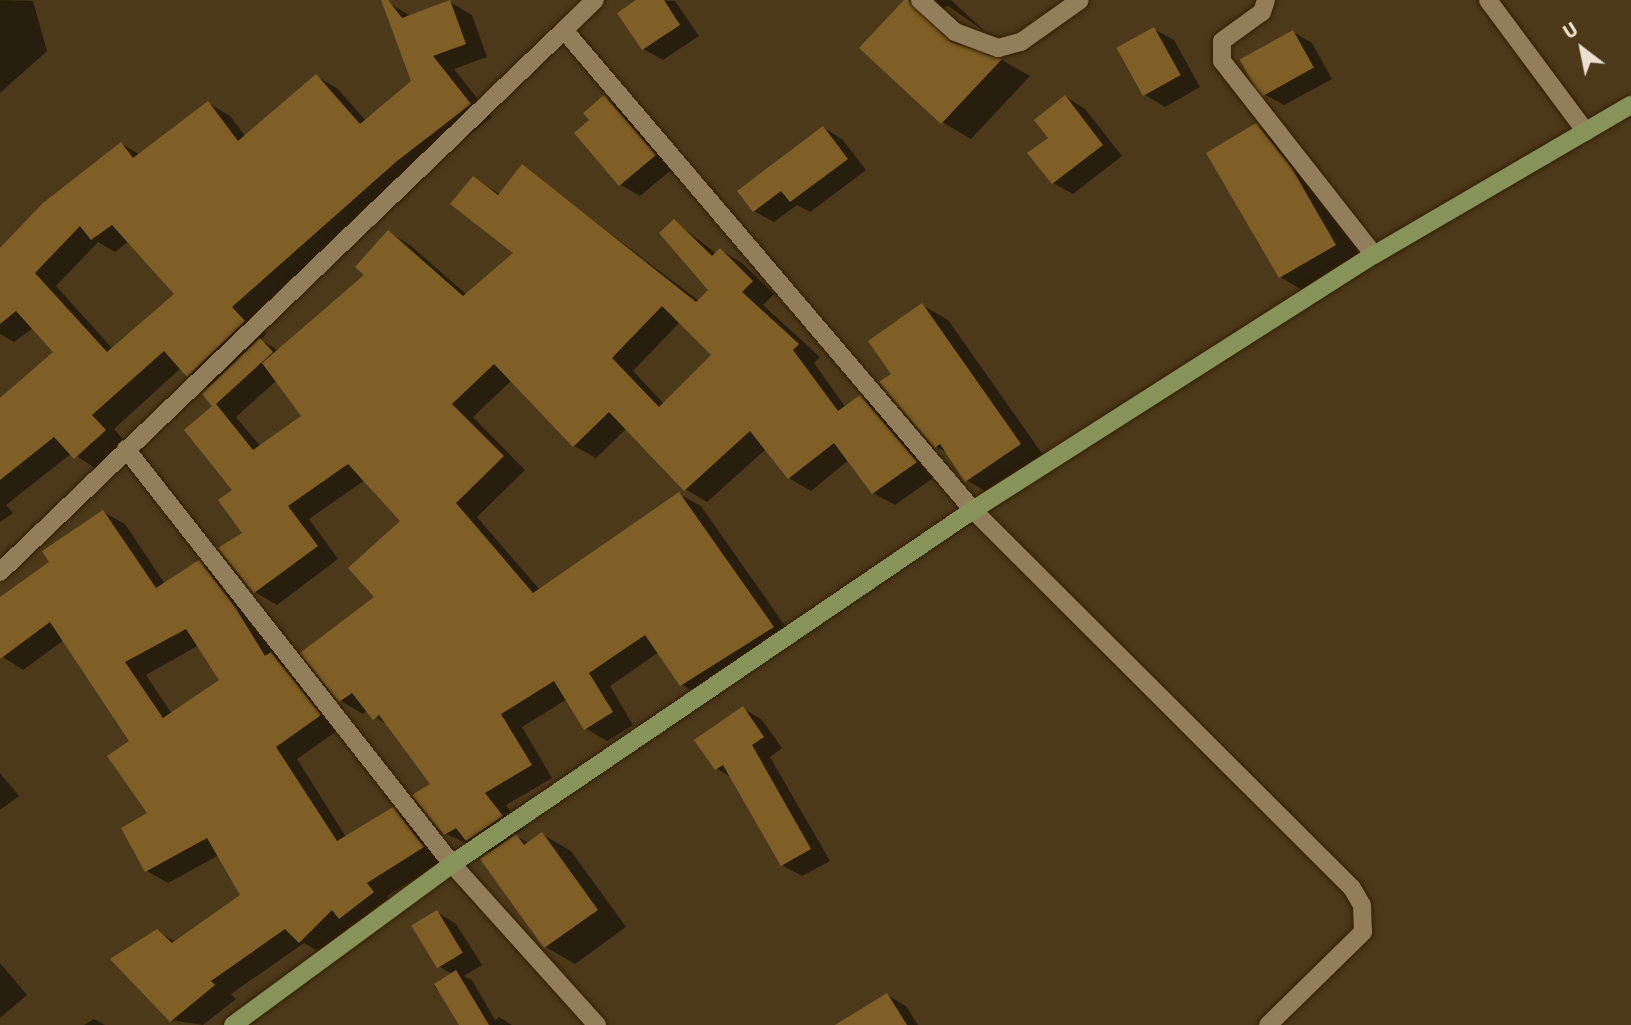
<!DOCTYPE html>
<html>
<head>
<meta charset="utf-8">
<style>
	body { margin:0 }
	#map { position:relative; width:1631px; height:1025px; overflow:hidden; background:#4c3919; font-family:"Fira Sans",sans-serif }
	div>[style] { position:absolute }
	.shadow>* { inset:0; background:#0007 }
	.building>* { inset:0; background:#805f27; transform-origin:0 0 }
	.roads { filter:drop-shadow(0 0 2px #311f00) drop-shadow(0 0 2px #311f00) }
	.street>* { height:18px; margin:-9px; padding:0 9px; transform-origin:9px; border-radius:9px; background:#937e5c }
	.secondary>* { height:18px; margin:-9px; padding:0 9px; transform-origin:9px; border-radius:9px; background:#88935a }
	span { translate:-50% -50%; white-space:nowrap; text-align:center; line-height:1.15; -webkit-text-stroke:5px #4c3919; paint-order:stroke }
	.north { position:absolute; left:1547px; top:14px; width:70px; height:70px; -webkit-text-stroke:5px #4c3919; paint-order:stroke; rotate:328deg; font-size:19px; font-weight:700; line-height:28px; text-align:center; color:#ece0ce }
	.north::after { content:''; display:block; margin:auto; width:24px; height:32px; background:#ece0ce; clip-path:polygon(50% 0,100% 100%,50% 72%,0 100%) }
</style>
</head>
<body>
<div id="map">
	<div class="shadow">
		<i style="clip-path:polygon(0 0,33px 1px,47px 51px,0 93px)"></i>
		<i style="clip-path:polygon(evenodd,383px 0,411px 16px,450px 2px,472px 15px,487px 57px,454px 69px,492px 117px,420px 174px,254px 321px,266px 334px,261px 340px,279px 351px,367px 275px,388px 232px,410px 245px,467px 295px,515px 253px,473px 178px,501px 195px,523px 167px,699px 301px,710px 290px,674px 221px,717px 254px,721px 250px,742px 263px,774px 294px,763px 305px,820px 357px,814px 363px,846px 408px,861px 397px,882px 410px,937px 475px,895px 505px,873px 493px,849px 460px,811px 491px,789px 478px,766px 449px,707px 502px,685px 489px,627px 428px,596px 458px,574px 446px,512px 380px,473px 417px,525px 470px,477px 517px,540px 590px,679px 494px,701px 506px,795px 640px,703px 697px,681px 684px,659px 652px,610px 686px,633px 725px,607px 741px,585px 728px,567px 699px,522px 727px,552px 778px,506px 805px,523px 829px,514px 835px,529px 843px,542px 834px,571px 851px,626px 927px,575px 964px,546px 947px,482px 859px,491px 853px,445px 834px,433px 784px,391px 728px,367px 710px,363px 714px,341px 701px,303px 653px,377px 597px,403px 522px,365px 480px,309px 519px,338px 559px,277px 605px,255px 592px,210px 388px,181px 368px,114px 429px,127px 444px,98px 470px,72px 453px,6px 505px,13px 513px,0 522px,0 400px,55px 352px,33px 328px,14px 342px,0 334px,0 250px,122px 144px,140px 155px,208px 103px,230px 116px,246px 137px,316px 76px,338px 89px,366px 121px,413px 82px,383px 0,129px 241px,176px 294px,113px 349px,56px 286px,98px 242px,115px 252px,129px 241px,383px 0,680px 322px,714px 355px,664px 404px,633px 371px,680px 322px,383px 0,277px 380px,304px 416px,261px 447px,236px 417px,277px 380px)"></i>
		<i style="clip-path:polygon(639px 0,675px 1px,699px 36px,663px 60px,643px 49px)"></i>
		<i style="clip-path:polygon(906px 0,951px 0,987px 33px,948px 6px,940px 9px,941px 27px,966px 49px,1002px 60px,1030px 76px,971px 139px,942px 122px,861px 48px)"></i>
		<i style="clip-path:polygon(1154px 29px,1174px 40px,1200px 87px,1165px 107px,1145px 95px,1120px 49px)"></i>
		<i style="clip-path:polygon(1293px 32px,1312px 43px,1332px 79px,1284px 105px,1264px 94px)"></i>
		<i style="clip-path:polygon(604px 97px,624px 108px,675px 167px,640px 196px,621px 185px,576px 133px,591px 120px)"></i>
		<i style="clip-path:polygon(1066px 97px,1085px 109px,1122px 156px,1073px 194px,1053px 183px,1050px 138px)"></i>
		<i style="clip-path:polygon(1256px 125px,1285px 142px,1320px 186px,1364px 261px,1309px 294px,1280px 277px)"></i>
		<i style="clip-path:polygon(824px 128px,843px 140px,866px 170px,810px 212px,797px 205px,774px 222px,754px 211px)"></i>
		<i style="clip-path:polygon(922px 305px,948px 320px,1046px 459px,992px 495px,966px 480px,948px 453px,936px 447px)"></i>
		<i style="clip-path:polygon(evenodd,103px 512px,125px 524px,165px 584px,199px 562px,221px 575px,280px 659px,293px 666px,341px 728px,297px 759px,346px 837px,393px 809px,414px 821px,445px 860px,387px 896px,394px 905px,362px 930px,352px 924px,322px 954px,304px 943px,231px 994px,236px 999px,203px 1025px,171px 1020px,157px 931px,176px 942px,242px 895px,219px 855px,168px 883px,147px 871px,150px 814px,132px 741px,64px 640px,23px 670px,0 655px,0 599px,51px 563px,103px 512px,199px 645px,221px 681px,172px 714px,146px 675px,199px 645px)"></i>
		<i style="clip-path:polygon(743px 708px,762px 720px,782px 748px,770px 757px,830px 861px,802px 876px,782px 865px,733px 778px,717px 769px)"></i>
		<i style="clip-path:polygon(0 773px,19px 796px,0 810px)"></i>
		<i style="clip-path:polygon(437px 912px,456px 924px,482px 965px,464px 976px,472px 980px,495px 1020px,499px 1017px,512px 1025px,467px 1025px,434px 986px,452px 974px,440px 967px)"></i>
		<i style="clip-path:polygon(0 963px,27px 995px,0 1018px)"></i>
		<i style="clip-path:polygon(887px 995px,906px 1006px,918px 1025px,874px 1025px)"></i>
		<i style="clip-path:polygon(94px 1019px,105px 1025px,84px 1025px)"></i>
	</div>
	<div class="building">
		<i style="clip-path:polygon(evenodd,381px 0,388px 0,402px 18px,450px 0,466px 44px,433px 56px,471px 104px,397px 161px,232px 307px,245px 321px,187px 377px,164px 351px,92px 415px,106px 430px,74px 459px,54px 437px,0 480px,0 398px,53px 352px,16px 311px,0 324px,0 248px,43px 203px,121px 142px,133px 158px,208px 101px,238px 141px,316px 74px,360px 124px,411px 81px,381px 0,112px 225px,174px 294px,107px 352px,35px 273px,80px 226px,91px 240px,112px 225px)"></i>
		<i style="clip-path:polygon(636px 0,664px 0,680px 25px,642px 50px,617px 13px)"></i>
		<i style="clip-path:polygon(904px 0,909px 0,951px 42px,1002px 59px,941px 124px,859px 48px)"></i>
		<i style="left:1154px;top:27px;width:55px;height:43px;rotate:61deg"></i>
		<i style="left:1293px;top:30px;width:43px;height:61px;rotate:61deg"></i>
		<i style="clip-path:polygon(604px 95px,656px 155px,619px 186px,574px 133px,589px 120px,583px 113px)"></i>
		<i style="clip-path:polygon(1065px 95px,1103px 145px,1052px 184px,1027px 153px,1048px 138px,1034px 120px)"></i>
		<i style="clip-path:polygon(1256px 123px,1291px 167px,1336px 245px,1279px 278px,1206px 153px)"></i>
		<i style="clip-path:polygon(823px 126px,848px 159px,790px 202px,781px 191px,753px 212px,737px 191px)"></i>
		<i style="clip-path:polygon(evenodd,522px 164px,696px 302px,708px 290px,659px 233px,674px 219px,712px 256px,720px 248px,753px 281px,742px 292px,799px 344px,793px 350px,838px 411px,860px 395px,917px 462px,872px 494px,834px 443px,788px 479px,750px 431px,684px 491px,609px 412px,573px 447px,494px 364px,452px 404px,504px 456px,456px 503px,533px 593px,679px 492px,774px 627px,680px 686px,645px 635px,589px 673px,613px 712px,584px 730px,554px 681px,501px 714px,532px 765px,485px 793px,503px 816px,466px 841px,456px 828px,444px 835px,412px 795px,430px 784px,379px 715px,373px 720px,352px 693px,339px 702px,300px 653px,374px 597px,348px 568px,400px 521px,348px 464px,288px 506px,318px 546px,254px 593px,218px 548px,242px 533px,218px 500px,232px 490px,184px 430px,212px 406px,202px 394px,260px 338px,273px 352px,216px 404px,253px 450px,301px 416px,262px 363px,364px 275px,355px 267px,388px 230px,463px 296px,513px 253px,450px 204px,473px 176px,498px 195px,522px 164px,662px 306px,711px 355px,659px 407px,612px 358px,662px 306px)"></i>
		<i style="clip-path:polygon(922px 303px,1021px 444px,965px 482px,940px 444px,935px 448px,879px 382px,891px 374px,868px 341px)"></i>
		<i style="clip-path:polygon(evenodd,103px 510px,156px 588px,199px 560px,235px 607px,265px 656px,271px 652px,321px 715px,276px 747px,337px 841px,393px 807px,424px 847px,367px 883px,374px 892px,339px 919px,332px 910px,299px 943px,285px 929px,211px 981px,215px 985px,170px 1022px,110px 959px,157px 929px,172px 943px,240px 895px,207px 838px,145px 872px,121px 828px,147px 813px,107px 756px,129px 741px,50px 622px,0 659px,0 597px,49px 562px,42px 551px,103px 510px,186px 629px,219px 680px,163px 718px,125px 662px,186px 629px)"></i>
		<i style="clip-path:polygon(743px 706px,764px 737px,752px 745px,811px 849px,781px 866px,723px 765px,715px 770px,694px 740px)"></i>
		<i style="clip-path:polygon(542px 832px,598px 910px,544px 948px,480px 859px,516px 834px,524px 845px)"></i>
		<i style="left:437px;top:910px;width:50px;height:30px;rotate:59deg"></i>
		<i style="clip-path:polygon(456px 970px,489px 1025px,459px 1025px,434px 984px)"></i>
		<i style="clip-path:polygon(887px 993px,907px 1025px,835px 1025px)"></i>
	</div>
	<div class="roads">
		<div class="street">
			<i style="left:920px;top:0;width:47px;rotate:42.4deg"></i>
			<i style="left:955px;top:32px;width:46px;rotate:20.4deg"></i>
			<i style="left:998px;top:48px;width:24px;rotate:-15deg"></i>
			<i style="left:1021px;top:42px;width:72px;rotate:-35.4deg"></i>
			<i style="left:1266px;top:0;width:13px;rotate:108deg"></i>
			<i style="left:1262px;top:12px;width:49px;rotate:144.1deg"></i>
			<i style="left:1222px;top:41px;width:20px;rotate:90deg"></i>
			<i style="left:1222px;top:61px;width:246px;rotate:51.9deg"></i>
			<i style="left:1488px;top:0;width:164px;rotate:53.4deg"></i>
			<i style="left:564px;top:30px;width:43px;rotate:-44.1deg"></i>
			<i style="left:126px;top:449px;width:528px;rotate:51.85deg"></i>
			<i style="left:452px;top:864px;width:217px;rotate:48deg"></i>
			<i style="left:0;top:572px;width:782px;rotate:-43.86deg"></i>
			<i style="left:564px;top:30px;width:631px;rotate:49.57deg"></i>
			<i style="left:973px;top:510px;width:535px;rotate:44.92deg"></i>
			<i style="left:1352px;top:888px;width:20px;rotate:60deg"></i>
			<i style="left:1362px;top:905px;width:27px;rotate:88deg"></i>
			<i style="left:1363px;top:932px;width:133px;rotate:135.6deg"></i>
		</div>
		<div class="secondary">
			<i style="left:233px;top:1025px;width:272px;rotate:-36.3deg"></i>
			<i style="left:452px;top:864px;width:630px;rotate:-34.19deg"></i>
			<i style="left:973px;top:510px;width:475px;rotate:-32.5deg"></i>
			<i style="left:1374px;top:255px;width:298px;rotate:-30.3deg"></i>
		</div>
	</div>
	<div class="north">U</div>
</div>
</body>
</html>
